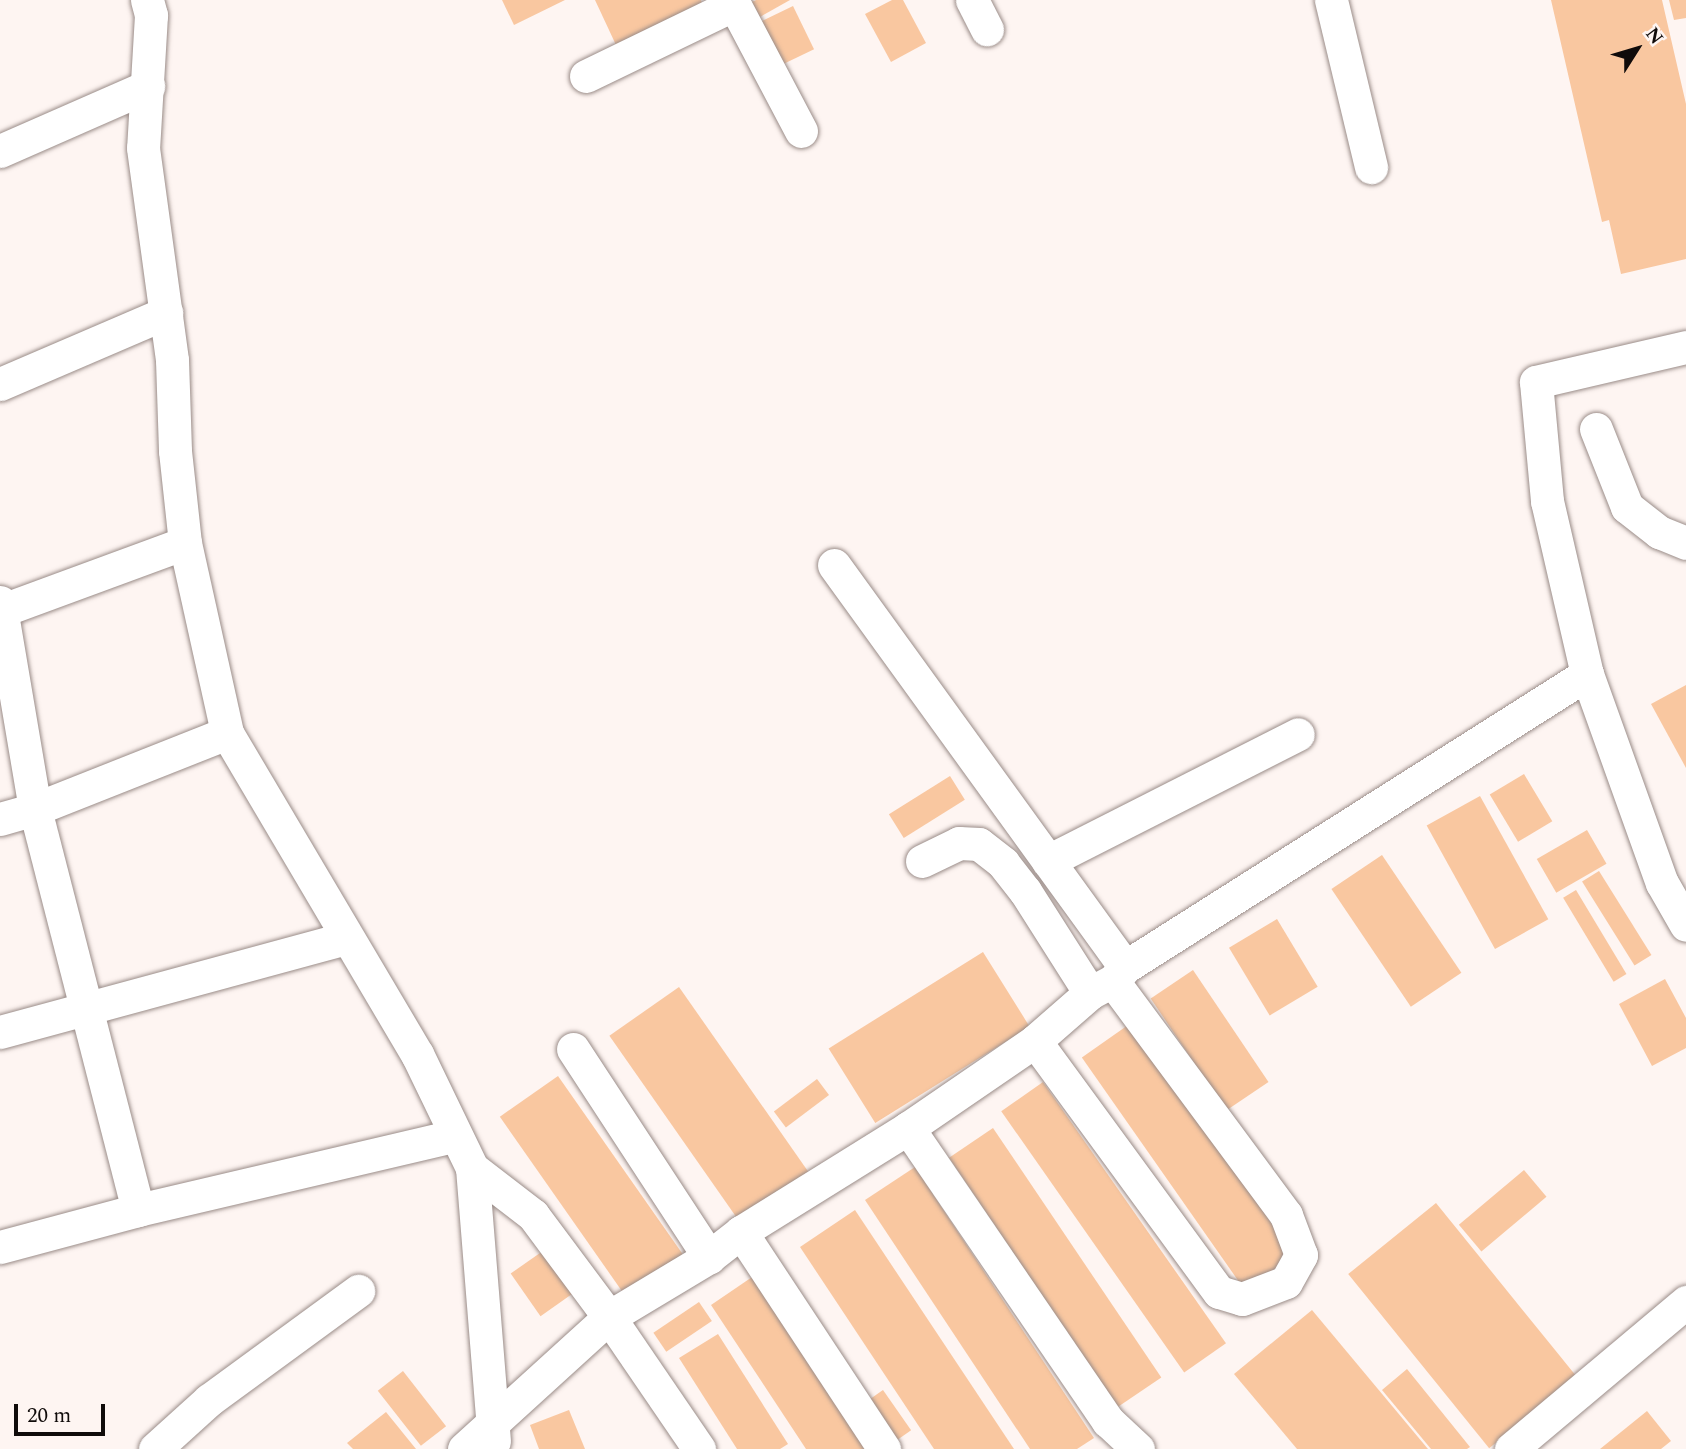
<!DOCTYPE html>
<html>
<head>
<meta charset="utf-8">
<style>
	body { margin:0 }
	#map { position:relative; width:1686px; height:1449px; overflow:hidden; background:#fef5f2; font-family:Spectral,serif }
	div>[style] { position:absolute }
	.building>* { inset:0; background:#f9c7a0; transform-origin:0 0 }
	.roads { filter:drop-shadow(0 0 2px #9a8c88) drop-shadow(0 0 2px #9a8c88) }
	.minor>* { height:33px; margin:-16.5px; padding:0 16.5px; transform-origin:16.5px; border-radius:16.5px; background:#fff }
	span { translate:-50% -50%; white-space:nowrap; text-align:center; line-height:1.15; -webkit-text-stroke:6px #fef5f2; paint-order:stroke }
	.north { position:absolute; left:1602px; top:14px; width:70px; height:70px; -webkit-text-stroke:5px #fef5f2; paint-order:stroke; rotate:53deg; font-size:19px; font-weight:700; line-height:28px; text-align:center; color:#100b0a }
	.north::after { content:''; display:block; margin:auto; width:24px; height:32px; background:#100b0a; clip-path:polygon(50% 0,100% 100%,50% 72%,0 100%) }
	.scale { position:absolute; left:14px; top:1404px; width:91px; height:32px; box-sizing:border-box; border:4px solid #100b0a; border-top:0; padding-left:9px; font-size:21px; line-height:24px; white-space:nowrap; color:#100b0a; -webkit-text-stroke:5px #fef5f2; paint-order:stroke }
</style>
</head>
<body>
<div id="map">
	<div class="building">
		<i style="clip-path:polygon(502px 0,565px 0,514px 25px)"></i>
		<i style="clip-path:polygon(595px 0,701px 0,703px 5px,616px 45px)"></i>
		<i style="clip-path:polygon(756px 0,790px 0,760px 17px,752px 2px)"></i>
		<i style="clip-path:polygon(892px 0,903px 0,926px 43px,891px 62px,865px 14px)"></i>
		<i style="clip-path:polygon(1551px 0,1662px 0,1686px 104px,1686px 259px,1621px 274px,1609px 220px,1602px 222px)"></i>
		<i style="clip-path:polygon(1669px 0,1686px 0,1686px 18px,1674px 20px)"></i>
		<i style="left:793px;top:6px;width:48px;height:37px;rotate:64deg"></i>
		<i style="clip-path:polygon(1686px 685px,1686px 768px,1651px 704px)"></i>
		<i style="left:1524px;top:774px;width:55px;height:40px;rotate:59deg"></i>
		<i style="left:950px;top:776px;width:28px;height:72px;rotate:58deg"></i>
		<i style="left:1480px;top:796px;width:141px;height:61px;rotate:61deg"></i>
		<i style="left:1587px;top:830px;width:39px;height:58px;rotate:60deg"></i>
		<i style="left:1382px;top:855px;width:142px;height:61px;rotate:56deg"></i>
		<i style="left:1599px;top:871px;width:99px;height:20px;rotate:58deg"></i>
		<i style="left:1576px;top:890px;width:98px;height:15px;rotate:59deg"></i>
		<i style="left:1277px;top:919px;width:79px;height:56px;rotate:59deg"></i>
		<i style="left:983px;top:952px;width:88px;height:182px;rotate:58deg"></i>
		<i style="left:1193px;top:970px;width:135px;height:51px;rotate:56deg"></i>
		<i style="clip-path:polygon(1665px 979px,1686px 1018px,1686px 1048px,1652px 1066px,1619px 1004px)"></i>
		<i style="left:679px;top:987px;width:230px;height:85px;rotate:55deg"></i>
		<i style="left:1131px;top:1023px;width:288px;height:60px;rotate:55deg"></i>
		<i style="left:558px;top:1076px;width:223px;height:71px;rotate:55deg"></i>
		<i style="left:817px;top:1079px;width:20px;height:54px;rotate:53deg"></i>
		<i style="left:1043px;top:1082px;width:319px;height:51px;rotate:55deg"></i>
		<i style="left:993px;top:1128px;width:301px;height:53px;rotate:56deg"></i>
		<i style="clip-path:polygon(915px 1167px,1094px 1438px,1077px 1449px,1030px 1449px,865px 1200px)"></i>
		<i style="left:1524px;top:1170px;width:35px;height:85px;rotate:50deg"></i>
		<i style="left:1436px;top:1203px;width:224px;height:113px;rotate:51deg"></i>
		<i style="clip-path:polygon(855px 1210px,1014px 1449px,934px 1449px,800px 1247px)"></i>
		<i style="left:550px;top:1246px;width:52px;height:48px;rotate:55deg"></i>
		<i style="clip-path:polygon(758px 1273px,875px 1449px,806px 1449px,711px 1305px)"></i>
		<i style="left:699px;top:1302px;width:23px;height:55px;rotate:56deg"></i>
		<i style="clip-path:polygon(1312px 1310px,1428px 1449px,1297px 1449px,1234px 1374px)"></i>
		<i style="clip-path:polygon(718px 1334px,788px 1444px,780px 1449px,737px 1449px,679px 1358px)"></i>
		<i style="clip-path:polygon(1407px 1369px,1470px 1447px,1467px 1449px,1431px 1449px,1382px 1390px)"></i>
		<i style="left:403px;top:1371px;width:70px;height:32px;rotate:52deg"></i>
		<i style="left:883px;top:1390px;width:49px;height:24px;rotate:55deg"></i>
		<i style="clip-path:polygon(569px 1410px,585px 1449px,539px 1449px,530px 1425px)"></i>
		<i style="clip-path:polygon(1647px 1411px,1671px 1441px,1661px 1449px,1600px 1449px)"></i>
		<i style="clip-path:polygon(386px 1412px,416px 1449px,353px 1449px,347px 1443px)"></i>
	</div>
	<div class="roads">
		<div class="minor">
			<i style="left:147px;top:0;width:16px;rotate:75deg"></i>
			<i style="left:151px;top:15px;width:133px;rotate:93.4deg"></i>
			<i style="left:143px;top:148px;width:214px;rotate:82.2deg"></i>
			<i style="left:172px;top:360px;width:91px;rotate:88.1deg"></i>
			<i style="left:175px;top:451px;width:93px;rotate:83.8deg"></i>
			<i style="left:185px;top:543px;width:195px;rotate:77.5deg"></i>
			<i style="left:227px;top:733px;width:373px;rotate:59.4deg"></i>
			<i style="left:417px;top:1054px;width:127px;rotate:64.2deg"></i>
			<i style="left:472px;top:1168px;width:77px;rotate:37.6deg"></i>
			<i style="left:533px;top:1215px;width:127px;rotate:53.3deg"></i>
			<i style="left:609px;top:1317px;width:160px;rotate:55.7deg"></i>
			<i style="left:732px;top:0;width:148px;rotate:62.2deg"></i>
			<i style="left:972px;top:0;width:33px;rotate:63deg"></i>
			<i style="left:1331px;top:0;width:172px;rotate:76.5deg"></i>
			<i style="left:586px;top:76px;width:165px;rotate:-25.8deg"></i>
			<i style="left:0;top:151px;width:162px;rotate:-23.7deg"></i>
			<i style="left:1686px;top:347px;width:154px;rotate:166.9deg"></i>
			<i style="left:1536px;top:382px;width:120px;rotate:84.7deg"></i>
			<i style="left:1547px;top:501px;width:178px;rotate:77deg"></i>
			<i style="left:1587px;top:674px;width:222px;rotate:70.3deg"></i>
			<i style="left:1662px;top:883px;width:48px;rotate:60.3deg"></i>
			<i style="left:0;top:384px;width:181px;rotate:-23.2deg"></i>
			<i style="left:1596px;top:429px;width:84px;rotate:68.3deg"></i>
			<i style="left:1627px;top:507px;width:41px;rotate:38deg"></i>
			<i style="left:1659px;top:532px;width:29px;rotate:22deg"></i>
			<i style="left:834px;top:565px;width:496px;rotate:54.1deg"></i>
			<i style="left:0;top:602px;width:210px;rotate:80.4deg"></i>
			<i style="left:35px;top:809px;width:36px;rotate:164deg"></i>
			<i style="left:0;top:611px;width:197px;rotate:-20.2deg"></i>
			<i style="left:227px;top:733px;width:206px;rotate:158.4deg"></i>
			<i style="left:35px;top:809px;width:414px;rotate:75.6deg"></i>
			<i style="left:138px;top:1210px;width:325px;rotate:-13.2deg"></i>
			<i style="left:922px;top:861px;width:41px;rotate:-25.9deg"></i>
			<i style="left:959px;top:843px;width:20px;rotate:3deg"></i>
			<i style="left:979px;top:844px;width:31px;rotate:38deg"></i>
			<i style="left:1003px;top:863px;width:36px;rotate:52deg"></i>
			<i style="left:1025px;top:891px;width:121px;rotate:57.5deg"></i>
			<i style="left:1048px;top:861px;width:280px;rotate:-26.9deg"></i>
			<i style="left:0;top:1032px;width:359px;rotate:-15.2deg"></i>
			<i style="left:1035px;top:1041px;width:311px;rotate:53.8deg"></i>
			<i style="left:1219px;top:1292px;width:24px;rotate:17deg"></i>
			<i style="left:1242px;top:1299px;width:47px;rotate:-21.1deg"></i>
			<i style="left:1286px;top:1282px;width:31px;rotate:-61deg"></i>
			<i style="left:1301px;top:1255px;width:43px;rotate:-110.6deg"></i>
			<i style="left:1286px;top:1215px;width:291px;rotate:-126.5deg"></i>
			<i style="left:573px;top:1049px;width:249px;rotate:56.8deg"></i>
			<i style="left:908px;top:1128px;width:355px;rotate:55.7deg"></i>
			<i style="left:1108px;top:1421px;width:41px;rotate:43deg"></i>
			<i style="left:472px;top:1168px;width:274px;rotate:85.4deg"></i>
			<i style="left:741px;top:1232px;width:260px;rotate:56.6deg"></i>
			<i style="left:0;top:1247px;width:143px;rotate:-15deg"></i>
			<i style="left:155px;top:1449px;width:73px;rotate:-42.2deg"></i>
			<i style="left:209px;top:1400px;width:185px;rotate:-36.2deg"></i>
			<i style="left:464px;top:1449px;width:196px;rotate:-42.3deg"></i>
			<i style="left:609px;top:1317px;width:117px;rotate:-31deg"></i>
			<i style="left:709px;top:1257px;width:41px;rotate:-38deg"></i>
			<i style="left:741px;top:1232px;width:197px;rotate:-31.9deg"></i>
			<i style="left:908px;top:1128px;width:154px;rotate:-34.4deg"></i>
			<i style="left:1035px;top:1041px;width:73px;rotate:-41.1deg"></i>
			<i style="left:1090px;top:993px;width:26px;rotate:-28deg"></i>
			<i style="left:1113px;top:981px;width:18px;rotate:-49deg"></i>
			<i style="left:1125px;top:967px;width:547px;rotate:-32.38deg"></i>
			<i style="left:1511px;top:1449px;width:229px;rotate:-40deg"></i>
		</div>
	</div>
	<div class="north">N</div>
	<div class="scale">20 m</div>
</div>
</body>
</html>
